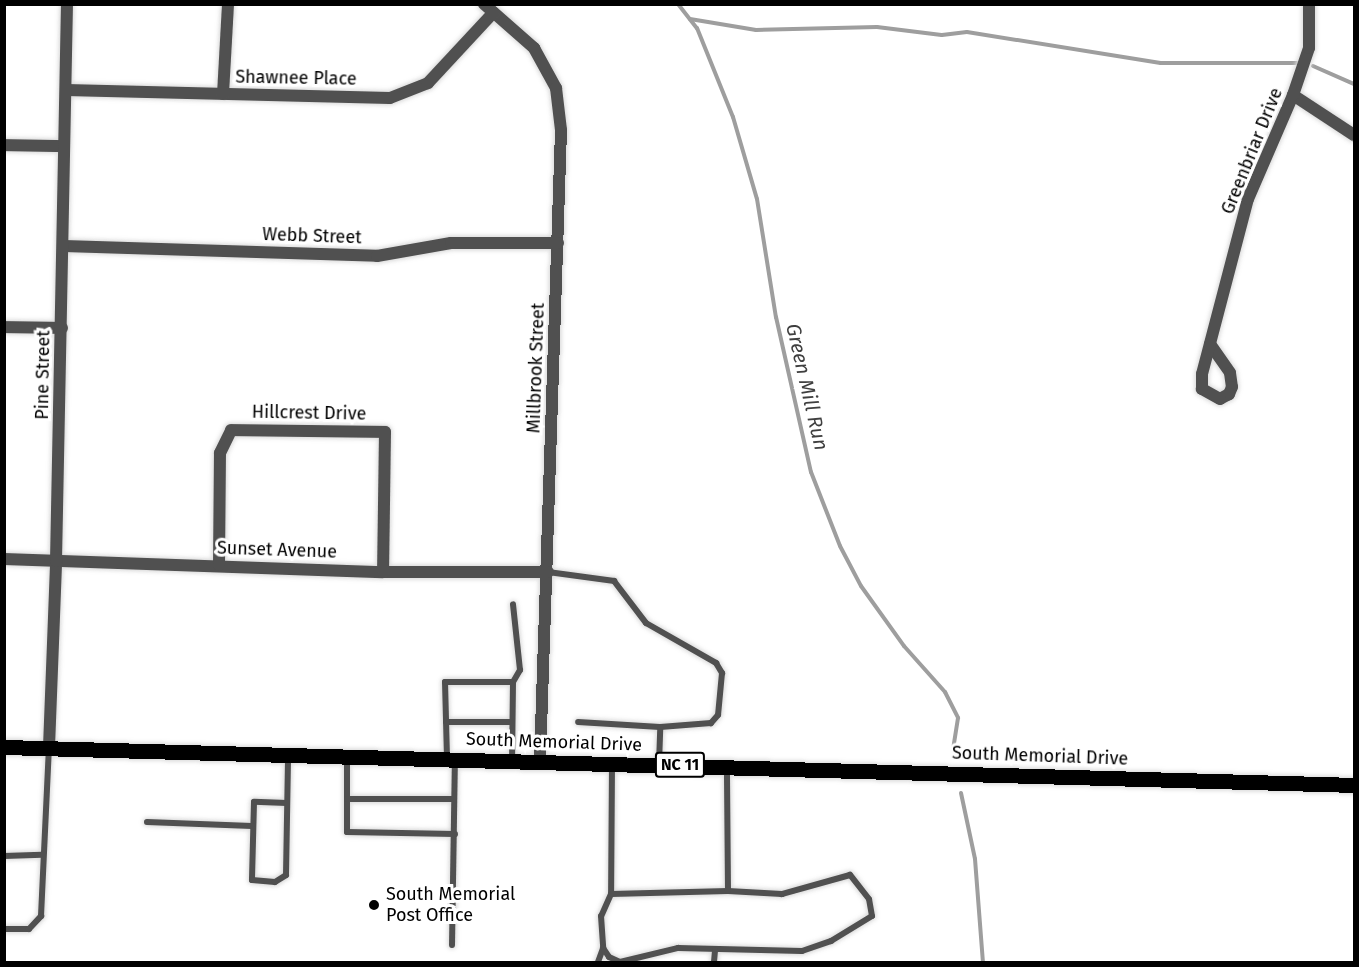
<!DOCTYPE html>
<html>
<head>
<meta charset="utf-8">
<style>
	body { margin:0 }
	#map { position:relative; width:1359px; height:967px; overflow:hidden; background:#fff; font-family:"Fira Sans",sans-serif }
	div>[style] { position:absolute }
	.stream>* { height:4px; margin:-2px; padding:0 2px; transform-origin:2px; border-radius:2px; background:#9e9e9e }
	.roads { filter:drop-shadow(0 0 2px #dbdbdb) drop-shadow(0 0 2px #dbdbdb) }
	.lane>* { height:6px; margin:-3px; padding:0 3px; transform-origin:3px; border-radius:3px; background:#505050 }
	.street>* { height:12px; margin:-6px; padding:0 6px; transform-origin:6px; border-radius:6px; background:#505050 }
	.primary>* { height:15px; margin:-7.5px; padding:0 7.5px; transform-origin:7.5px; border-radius:7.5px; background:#000 }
	.dots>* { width:16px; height:16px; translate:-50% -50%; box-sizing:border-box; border:3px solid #fff; border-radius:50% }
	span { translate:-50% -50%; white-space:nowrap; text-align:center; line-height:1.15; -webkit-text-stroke:6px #fff; paint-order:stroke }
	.shield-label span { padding:2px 4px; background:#fff; border:2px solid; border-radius:4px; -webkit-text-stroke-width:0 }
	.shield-label { font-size:16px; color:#000; font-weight:700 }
	.street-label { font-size:18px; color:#000 }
	.poi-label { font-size:18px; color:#000 }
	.left { translate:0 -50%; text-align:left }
	.water-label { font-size:20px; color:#3f3f3f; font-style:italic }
	.frame { position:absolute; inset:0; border:6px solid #000; pointer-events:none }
</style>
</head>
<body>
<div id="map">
	<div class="stream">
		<i style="left:678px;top:4px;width:31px;rotate:52deg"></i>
		<i style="left:697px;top:28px;width:96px;rotate:68deg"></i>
		<i style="left:733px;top:117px;width:85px;rotate:73.7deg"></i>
		<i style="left:757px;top:199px;width:120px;rotate:80.9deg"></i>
		<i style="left:776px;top:317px;width:159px;rotate:77.3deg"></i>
		<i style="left:811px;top:472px;width:79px;rotate:68.6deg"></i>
		<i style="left:840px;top:546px;width:45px;rotate:62.3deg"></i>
		<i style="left:861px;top:586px;width:74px;rotate:54.4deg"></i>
		<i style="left:904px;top:646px;width:62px;rotate:48.3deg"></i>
		<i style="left:945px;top:692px;width:29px;rotate:63deg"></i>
		<i style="left:958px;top:718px;width:33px;rotate:99deg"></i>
		<i style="left:690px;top:19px;width:67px;rotate:9.5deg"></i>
		<i style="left:756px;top:30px;width:121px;rotate:-1.4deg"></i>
		<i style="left:877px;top:27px;width:65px;rotate:7deg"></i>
		<i style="left:942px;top:35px;width:25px;rotate:-7deg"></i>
		<i style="left:967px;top:32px;width:196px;rotate:9.1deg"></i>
		<i style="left:1161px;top:63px;width:138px"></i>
		<i style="left:1313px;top:66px;width:45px;rotate:23.7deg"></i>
		<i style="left:961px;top:793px;width:67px;rotate:78deg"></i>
		<i style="left:975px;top:859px;width:103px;rotate:85.6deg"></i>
	</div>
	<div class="roads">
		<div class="lane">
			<i style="left:548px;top:572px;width:67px;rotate:7.8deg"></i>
			<i style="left:614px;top:581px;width:53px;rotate:52.7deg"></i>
			<i style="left:646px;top:623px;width:81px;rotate:29.7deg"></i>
			<i style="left:716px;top:663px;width:12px;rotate:59deg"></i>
			<i style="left:722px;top:673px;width:42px;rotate:95.4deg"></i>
			<i style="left:718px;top:715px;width:11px;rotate:131deg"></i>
			<i style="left:711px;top:723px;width:51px;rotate:175.5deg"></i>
			<i style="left:660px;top:727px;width:82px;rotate:-176.5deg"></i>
			<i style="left:513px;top:682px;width:14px;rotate:-60deg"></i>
			<i style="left:520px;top:670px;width:66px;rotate:-96.1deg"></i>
			<i style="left:446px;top:722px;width:66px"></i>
			<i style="left:347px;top:757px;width:75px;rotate:90deg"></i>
			<i style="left:347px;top:832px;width:108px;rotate:1.1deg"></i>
			<i style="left:447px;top:758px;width:76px;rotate:-91.5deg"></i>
			<i style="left:445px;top:682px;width:68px"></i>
			<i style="left:513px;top:682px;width:77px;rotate:90.7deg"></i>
			<i style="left:612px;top:764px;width:130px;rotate:90.4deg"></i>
			<i style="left:611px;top:894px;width:24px;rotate:114deg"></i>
			<i style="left:601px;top:916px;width:32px;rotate:86deg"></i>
			<i style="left:603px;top:948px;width:11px;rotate:56deg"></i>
			<i style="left:609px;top:957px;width:12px;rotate:24deg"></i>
			<i style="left:620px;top:962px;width:60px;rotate:-13.6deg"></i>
			<i style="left:678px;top:948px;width:124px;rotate:1.4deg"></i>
			<i style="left:802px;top:951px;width:31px;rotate:-19deg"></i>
			<i style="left:831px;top:941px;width:48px;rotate:-31.4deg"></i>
			<i style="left:872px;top:916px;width:17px;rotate:-100deg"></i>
			<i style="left:869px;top:899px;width:31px;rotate:-128deg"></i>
			<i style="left:850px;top:875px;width:71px;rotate:164.4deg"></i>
			<i style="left:782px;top:894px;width:54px;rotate:-176.8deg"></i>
			<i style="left:659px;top:764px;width:37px;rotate:-88deg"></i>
			<i style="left:347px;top:799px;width:107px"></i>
			<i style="left:287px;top:803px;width:33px;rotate:-178deg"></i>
			<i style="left:254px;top:802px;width:78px;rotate:91.5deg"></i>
			<i style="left:252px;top:880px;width:23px;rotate:5deg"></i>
			<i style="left:275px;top:882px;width:13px;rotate:-32deg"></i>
			<i style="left:286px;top:875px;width:120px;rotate:-89deg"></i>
			<i style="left:147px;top:822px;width:105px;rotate:2.2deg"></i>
			<i style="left:4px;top:856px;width:38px;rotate:-2deg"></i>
			<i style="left:611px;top:894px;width:117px;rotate:-1.5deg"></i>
			<i style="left:728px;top:891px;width:124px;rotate:-90.5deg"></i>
			<i style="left:4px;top:929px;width:25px"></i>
			<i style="left:29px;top:929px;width:18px;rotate:-47deg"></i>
			<i style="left:41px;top:916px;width:169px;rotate:-87.3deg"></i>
			<i style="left:452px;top:945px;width:186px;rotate:-89.1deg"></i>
			<i style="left:598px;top:962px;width:15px;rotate:-70deg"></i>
			<i style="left:714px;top:962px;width:12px;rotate:-85deg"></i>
		</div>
		<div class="street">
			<i style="left:484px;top:4px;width:67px;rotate:41.3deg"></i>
			<i style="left:534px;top:48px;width:46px;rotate:61.2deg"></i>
			<i style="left:556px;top:88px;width:42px;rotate:83.2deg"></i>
			<i style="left:561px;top:130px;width:631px;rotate:91.91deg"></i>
			<i style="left:66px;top:90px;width:324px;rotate:1.4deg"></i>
			<i style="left:390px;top:98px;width:41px;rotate:-21.5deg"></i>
			<i style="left:428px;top:83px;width:96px;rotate:-47.1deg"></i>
			<i style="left:223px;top:94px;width:90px;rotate:-86.8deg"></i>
			<i style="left:1293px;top:95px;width:73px;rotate:33.3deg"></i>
			<i style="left:4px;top:145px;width:60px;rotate:1deg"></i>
			<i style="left:64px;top:246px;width:313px;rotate:1.8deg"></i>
			<i style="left:377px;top:256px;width:75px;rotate:-10deg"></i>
			<i style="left:451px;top:243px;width:107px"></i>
			<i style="left:4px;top:327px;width:58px;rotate:1deg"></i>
			<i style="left:1210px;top:344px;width:35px;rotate:55deg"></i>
			<i style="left:1230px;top:373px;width:14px;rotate:82deg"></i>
			<i style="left:1232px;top:387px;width:8px;rotate:113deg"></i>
			<i style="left:1229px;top:394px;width:10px;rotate:151deg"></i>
			<i style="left:1220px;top:399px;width:21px;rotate:-151deg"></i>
			<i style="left:1202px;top:389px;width:15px;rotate:-90deg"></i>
			<i style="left:1202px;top:374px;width:181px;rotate:-75.3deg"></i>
			<i style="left:1248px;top:199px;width:113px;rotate:-66.6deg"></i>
			<i style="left:1293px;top:95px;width:50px;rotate:-71.2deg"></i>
			<i style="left:1309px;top:48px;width:44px;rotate:-90deg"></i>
			<i style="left:4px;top:559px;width:379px;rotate:2deg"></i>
			<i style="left:383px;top:572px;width:165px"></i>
			<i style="left:219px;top:565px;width:112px;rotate:-89.5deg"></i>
			<i style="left:220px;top:453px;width:25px;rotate:-64deg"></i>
			<i style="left:231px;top:430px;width:154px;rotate:0.7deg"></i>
			<i style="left:385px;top:432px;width:140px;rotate:90.8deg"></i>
			<i style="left:49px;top:747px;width:186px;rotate:-87.8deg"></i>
			<i style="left:56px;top:561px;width:557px;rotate:-88.87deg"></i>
		</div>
		<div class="primary">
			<i style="left:4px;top:747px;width:1351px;rotate:1.61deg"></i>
		</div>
	</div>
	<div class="dots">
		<i style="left:374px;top:905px;background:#000"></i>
	</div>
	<div class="shield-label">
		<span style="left:680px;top:765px">NC 11</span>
	</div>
	<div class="street-label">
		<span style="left:296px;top:78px;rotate:1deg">Shawnee Place</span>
		<span style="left:1252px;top:151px;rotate:-68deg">Greenbriar Drive</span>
		<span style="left:312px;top:236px;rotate:2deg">Webb Street</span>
		<span style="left:536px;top:368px;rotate:-88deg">Millbrook Street</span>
		<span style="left:43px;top:375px;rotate:-89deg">Pine Street</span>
		<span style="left:309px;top:413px;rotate:1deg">Hillcrest Drive</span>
		<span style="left:277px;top:550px;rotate:2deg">Sunset Avenue</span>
		<span style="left:554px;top:742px;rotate:2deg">South Memorial Drive</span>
		<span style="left:1040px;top:756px;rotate:2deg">South Memorial Drive</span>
	</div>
	<div class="poi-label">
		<span class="left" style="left:386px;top:905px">South Memorial<br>Post Office</span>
	</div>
	<div class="water-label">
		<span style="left:807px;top:387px;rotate:77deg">Green Mill Run</span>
	</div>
	<div class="frame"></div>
</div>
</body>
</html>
